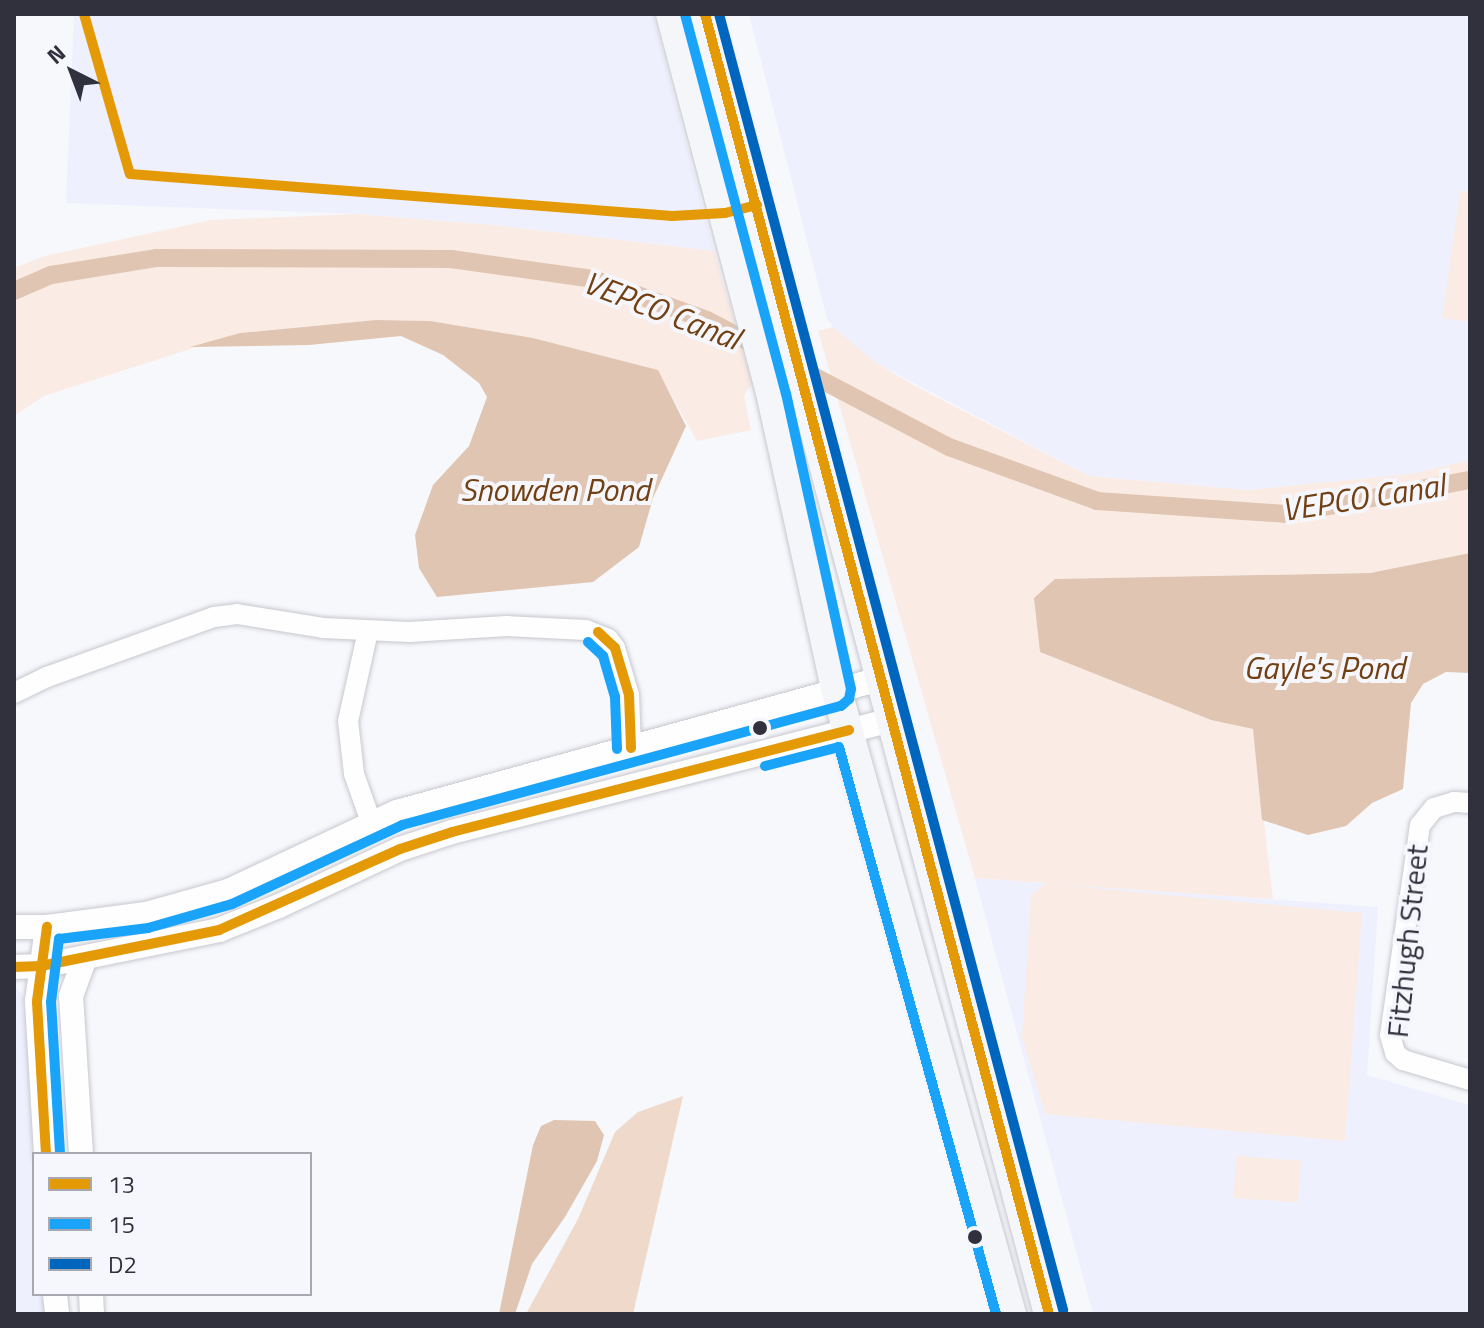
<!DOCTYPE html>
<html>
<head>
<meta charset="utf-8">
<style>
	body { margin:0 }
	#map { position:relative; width:1484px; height:1328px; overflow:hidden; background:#f7f8fc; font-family:"Titillium Web",sans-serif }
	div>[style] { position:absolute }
	.built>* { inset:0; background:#eef0fe }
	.green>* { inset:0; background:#faece4; transform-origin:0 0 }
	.forest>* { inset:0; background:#eed9cb }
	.water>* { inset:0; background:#e0c5b2 }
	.canal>* { height:18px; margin:-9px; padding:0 9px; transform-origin:9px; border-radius:9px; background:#e0c5b2 }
	.roads { filter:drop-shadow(0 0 2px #c7c8ce) drop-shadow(0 0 2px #c7c8ce) }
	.minor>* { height:20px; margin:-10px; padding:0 10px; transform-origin:10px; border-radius:10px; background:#fefeff }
	.tertiary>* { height:24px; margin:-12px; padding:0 12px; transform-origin:12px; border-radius:12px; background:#fefeff }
	.primary>* { height:30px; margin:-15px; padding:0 15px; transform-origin:15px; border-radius:15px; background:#f5f6f9 }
	.bus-1>* { height:10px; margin:-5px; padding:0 5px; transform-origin:5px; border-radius:5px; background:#e39a06 }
	.bus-2>* { height:10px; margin:-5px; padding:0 5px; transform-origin:5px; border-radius:5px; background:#1aa4f9 }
	.bus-3>* { height:10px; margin:-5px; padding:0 5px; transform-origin:5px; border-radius:5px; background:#0065bd }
	.dots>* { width:22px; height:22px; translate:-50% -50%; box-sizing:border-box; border:4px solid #f6f7fd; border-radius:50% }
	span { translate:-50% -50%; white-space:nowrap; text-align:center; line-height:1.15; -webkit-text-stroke:8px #f6f7fd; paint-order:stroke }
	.street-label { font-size:30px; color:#30313c }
	.water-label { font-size:32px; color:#724013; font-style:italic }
	.frame { position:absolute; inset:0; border:16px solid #30313c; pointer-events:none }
	.legend { position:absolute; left:32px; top:1152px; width:280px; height:144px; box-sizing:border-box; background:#f6f7fd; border:2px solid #a7a8b0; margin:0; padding:10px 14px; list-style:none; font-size:24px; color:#30313c }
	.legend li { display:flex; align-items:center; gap:16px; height:40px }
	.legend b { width:40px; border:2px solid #a7a8b0 }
	.north { position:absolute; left:32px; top:32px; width:80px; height:80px; -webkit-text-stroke:6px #f6f7fd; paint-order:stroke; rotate:318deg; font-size:22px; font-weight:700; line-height:32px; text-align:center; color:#30313c }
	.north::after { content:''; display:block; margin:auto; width:28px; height:36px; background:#30313c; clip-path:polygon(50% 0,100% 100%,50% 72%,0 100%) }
</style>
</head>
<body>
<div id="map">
	<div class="built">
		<i style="clip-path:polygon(74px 14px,653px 14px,714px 251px,493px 225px,357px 214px,66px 203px)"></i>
		<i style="clip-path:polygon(749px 14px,1470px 14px,1470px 460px,1411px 474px,1248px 490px,1089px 476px,876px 363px,842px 338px,827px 319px)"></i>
		<i style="clip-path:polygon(975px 878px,1378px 907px,1367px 1075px,1470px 1105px,1470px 1314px,1093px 1314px)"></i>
		<i style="clip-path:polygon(14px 984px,25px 998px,28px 1023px,34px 1154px,34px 1294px,45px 1294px,46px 1314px,14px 1314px)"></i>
	</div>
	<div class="green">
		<i style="clip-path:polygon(1460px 191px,1470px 192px,1470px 322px,1442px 318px)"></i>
		<i style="clip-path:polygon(357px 214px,493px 225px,714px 251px,752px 383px,744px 396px,751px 430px,697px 441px,657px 370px,533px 338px,430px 321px,376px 320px,240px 333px,44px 396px,14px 416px,14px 268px,45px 256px,211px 220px)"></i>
		<i style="clip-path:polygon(833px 327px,876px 363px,917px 387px,1089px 476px,1248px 490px,1411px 474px,1470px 460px,1470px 553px,1370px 573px,1055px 579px,1040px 652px,1211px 720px,1253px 729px,1273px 899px,1050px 884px,1362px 913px,1345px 1141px,1045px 1114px,1022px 1037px,1031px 895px,1046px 883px,975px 878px,818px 331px)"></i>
		<i style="left:1236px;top:1156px;width:65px;height:42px;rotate:4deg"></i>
	</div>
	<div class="forest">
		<i style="clip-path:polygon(683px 1096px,633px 1314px,526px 1314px,578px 1219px,615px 1132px,638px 1112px)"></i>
	</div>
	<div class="water">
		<i style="clip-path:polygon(376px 320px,430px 321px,533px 338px,658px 370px,686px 426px,653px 498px,639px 547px,593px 582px,437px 597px,419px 568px,415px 535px,433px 485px,469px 446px,487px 397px,479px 383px,443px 355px,401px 336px,309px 345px,190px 347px,240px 333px)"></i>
		<i style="clip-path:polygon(1470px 553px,1470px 673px,1446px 672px,1423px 684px,1411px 703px,1403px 789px,1372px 803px,1346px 826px,1308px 835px,1262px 820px,1253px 729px,1211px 720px,1040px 652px,1034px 598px,1055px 579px,1370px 573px)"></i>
		<i style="clip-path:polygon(554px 1120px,595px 1121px,604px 1135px,597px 1161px,565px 1217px,532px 1264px,515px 1314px,499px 1314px,533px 1145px,541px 1126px)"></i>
	</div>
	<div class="canal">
		<i style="left:14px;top:291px;width:40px;rotate:-23.4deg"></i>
		<i style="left:51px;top:275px;width:106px;rotate:-9.2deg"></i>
		<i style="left:156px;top:258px;width:295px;rotate:0.2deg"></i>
		<i style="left:451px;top:259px;width:143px;rotate:8deg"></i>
		<i style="left:593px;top:279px;width:121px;rotate:19.8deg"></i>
		<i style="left:707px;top:320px;width:273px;rotate:27.7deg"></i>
		<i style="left:949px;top:447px;width:158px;rotate:20deg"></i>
		<i style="left:1097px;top:501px;width:189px;rotate:3.9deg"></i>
		<i style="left:1286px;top:514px;width:187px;rotate:-10.5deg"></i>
	</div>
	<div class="roads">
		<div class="minor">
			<i style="left:368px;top:631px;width:92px;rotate:102.5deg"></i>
			<i style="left:348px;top:721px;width:53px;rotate:83.5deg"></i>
			<i style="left:354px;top:774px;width:51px;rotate:70.5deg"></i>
			<i style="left:14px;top:693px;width:37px;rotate:-26deg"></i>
			<i style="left:47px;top:677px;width:177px;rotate:-19.8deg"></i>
			<i style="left:214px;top:617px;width:23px;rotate:-7deg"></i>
			<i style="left:237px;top:614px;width:87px;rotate:9.2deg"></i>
			<i style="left:323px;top:628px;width:86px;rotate:2.7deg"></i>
			<i style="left:409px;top:632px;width:98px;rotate:-3.5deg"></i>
			<i style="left:507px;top:626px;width:79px;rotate:2.9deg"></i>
			<i style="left:586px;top:630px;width:24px;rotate:22deg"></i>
			<i style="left:608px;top:639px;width:11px;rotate:52deg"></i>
			<i style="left:615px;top:648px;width:49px;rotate:73.4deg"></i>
			<i style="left:629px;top:695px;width:53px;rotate:87.8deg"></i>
			<i style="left:1470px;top:803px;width:16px;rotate:-176deg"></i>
			<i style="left:1454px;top:802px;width:21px;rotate:163deg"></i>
			<i style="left:1434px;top:808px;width:22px;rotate:129deg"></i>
			<i style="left:1420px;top:825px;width:212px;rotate:98.1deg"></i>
			<i style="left:1390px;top:1035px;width:19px;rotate:74deg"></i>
			<i style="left:1395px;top:1053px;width:11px;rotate:41deg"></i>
			<i style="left:1403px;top:1060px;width:70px;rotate:16.6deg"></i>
		</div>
		<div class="tertiary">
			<i style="left:14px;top:927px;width:33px"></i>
			<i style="left:47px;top:927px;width:100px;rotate:-7.5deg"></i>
			<i style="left:146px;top:914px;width:85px;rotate:-15.7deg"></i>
			<i style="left:228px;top:891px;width:187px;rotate:-25.1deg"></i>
			<i style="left:397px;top:812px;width:501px;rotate:-15.4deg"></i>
			<i style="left:14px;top:967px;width:27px;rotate:-2deg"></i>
			<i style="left:41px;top:966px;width:182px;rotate:-11.4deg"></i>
			<i style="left:219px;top:930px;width:65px;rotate:-21.8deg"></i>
			<i style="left:279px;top:906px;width:134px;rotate:-25.2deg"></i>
			<i style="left:400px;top:849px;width:55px;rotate:-18.1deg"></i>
			<i style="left:452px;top:832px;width:452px;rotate:-14.3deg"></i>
			<i style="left:46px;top:1154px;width:153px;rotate:-93.4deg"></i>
			<i style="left:37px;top:1001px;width:75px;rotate:-82.3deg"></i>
			<i style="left:81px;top:1154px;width:158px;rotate:-93.6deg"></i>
			<i style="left:71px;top:996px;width:40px;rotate:-69.8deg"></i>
			<i style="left:55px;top:1294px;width:20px;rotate:84deg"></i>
			<i style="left:91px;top:1294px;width:20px;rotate:87deg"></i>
		</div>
		<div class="primary">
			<i style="left:671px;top:14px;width:396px;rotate:75.2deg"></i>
			<i style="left:772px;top:397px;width:302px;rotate:77.6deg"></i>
			<i style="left:837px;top:692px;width:646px;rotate:74.37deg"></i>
			<i style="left:705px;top:14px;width:1345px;rotate:75.18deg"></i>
		</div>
	</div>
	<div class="bus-1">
		<i style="left:84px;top:14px;width:166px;rotate:74deg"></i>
		<i style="left:130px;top:174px;width:544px;rotate:4.43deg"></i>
		<i style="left:672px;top:216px;width:53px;rotate:-3.2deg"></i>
		<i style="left:725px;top:213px;width:33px;rotate:-14deg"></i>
		<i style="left:705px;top:14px;width:1345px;rotate:75.18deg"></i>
		<i style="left:598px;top:632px;width:23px;rotate:43deg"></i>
		<i style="left:615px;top:648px;width:49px;rotate:73.4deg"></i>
		<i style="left:629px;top:695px;width:53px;rotate:87.8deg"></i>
		<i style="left:14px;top:967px;width:27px;rotate:-2deg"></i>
		<i style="left:41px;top:966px;width:182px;rotate:-11.4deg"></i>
		<i style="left:219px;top:930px;width:198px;rotate:-24.1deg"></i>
		<i style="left:400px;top:849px;width:55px;rotate:-18.1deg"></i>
		<i style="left:452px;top:832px;width:410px;rotate:-14.4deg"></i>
		<i style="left:46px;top:1154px;width:153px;rotate:-93.4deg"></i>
		<i style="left:37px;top:1001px;width:75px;rotate:-82.3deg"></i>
	</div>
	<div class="bus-2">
		<i style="left:588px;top:642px;width:21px;rotate:43deg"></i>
		<i style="left:603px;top:656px;width:43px;rotate:73.7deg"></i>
		<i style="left:615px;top:697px;width:52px;rotate:87.8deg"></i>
		<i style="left:765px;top:766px;width:76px;rotate:-14.4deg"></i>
		<i style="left:839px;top:747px;width:588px;rotate:74.52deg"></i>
		<i style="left:60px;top:1153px;width:151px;rotate:-93.4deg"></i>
		<i style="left:51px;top:1002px;width:64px;rotate:-82.8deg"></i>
		<i style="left:59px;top:939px;width:90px;rotate:-7deg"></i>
		<i style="left:148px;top:928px;width:87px;rotate:-15.9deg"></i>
		<i style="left:232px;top:904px;width:187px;rotate:-24.9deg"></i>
		<i style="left:402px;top:825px;width:455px;rotate:-15.2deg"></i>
		<i style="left:841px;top:706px;width:11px;rotate:-41deg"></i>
		<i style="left:849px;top:699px;width:10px;rotate:-79deg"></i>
		<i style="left:851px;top:689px;width:302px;rotate:-102.4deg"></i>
		<i style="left:786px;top:394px;width:393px;rotate:-104.9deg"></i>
	</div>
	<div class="bus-3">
		<i style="left:719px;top:14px;width:1341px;rotate:75.13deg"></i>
	</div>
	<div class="dots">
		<i style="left:760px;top:728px;background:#30313c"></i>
		<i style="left:975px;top:1237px;background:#30313c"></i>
	</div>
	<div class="street-label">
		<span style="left:1407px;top:941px;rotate:-84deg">Fitzhugh Street</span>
	</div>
	<div class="water-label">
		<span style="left:662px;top:310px;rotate:21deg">VEPCO Canal</span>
		<span style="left:555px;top:489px">Snowden Pond</span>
		<span style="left:1363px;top:497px;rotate:-9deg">VEPCO Canal</span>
		<span style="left:1324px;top:667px">Gayle's Pond</span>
	</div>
	<div class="frame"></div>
	<ul class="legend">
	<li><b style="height:10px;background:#e39a06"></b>13</li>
	<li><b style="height:10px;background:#1aa4f9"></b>15</li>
	<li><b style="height:10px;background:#0065bd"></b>D2</li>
	</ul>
	<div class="north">N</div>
</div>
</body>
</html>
